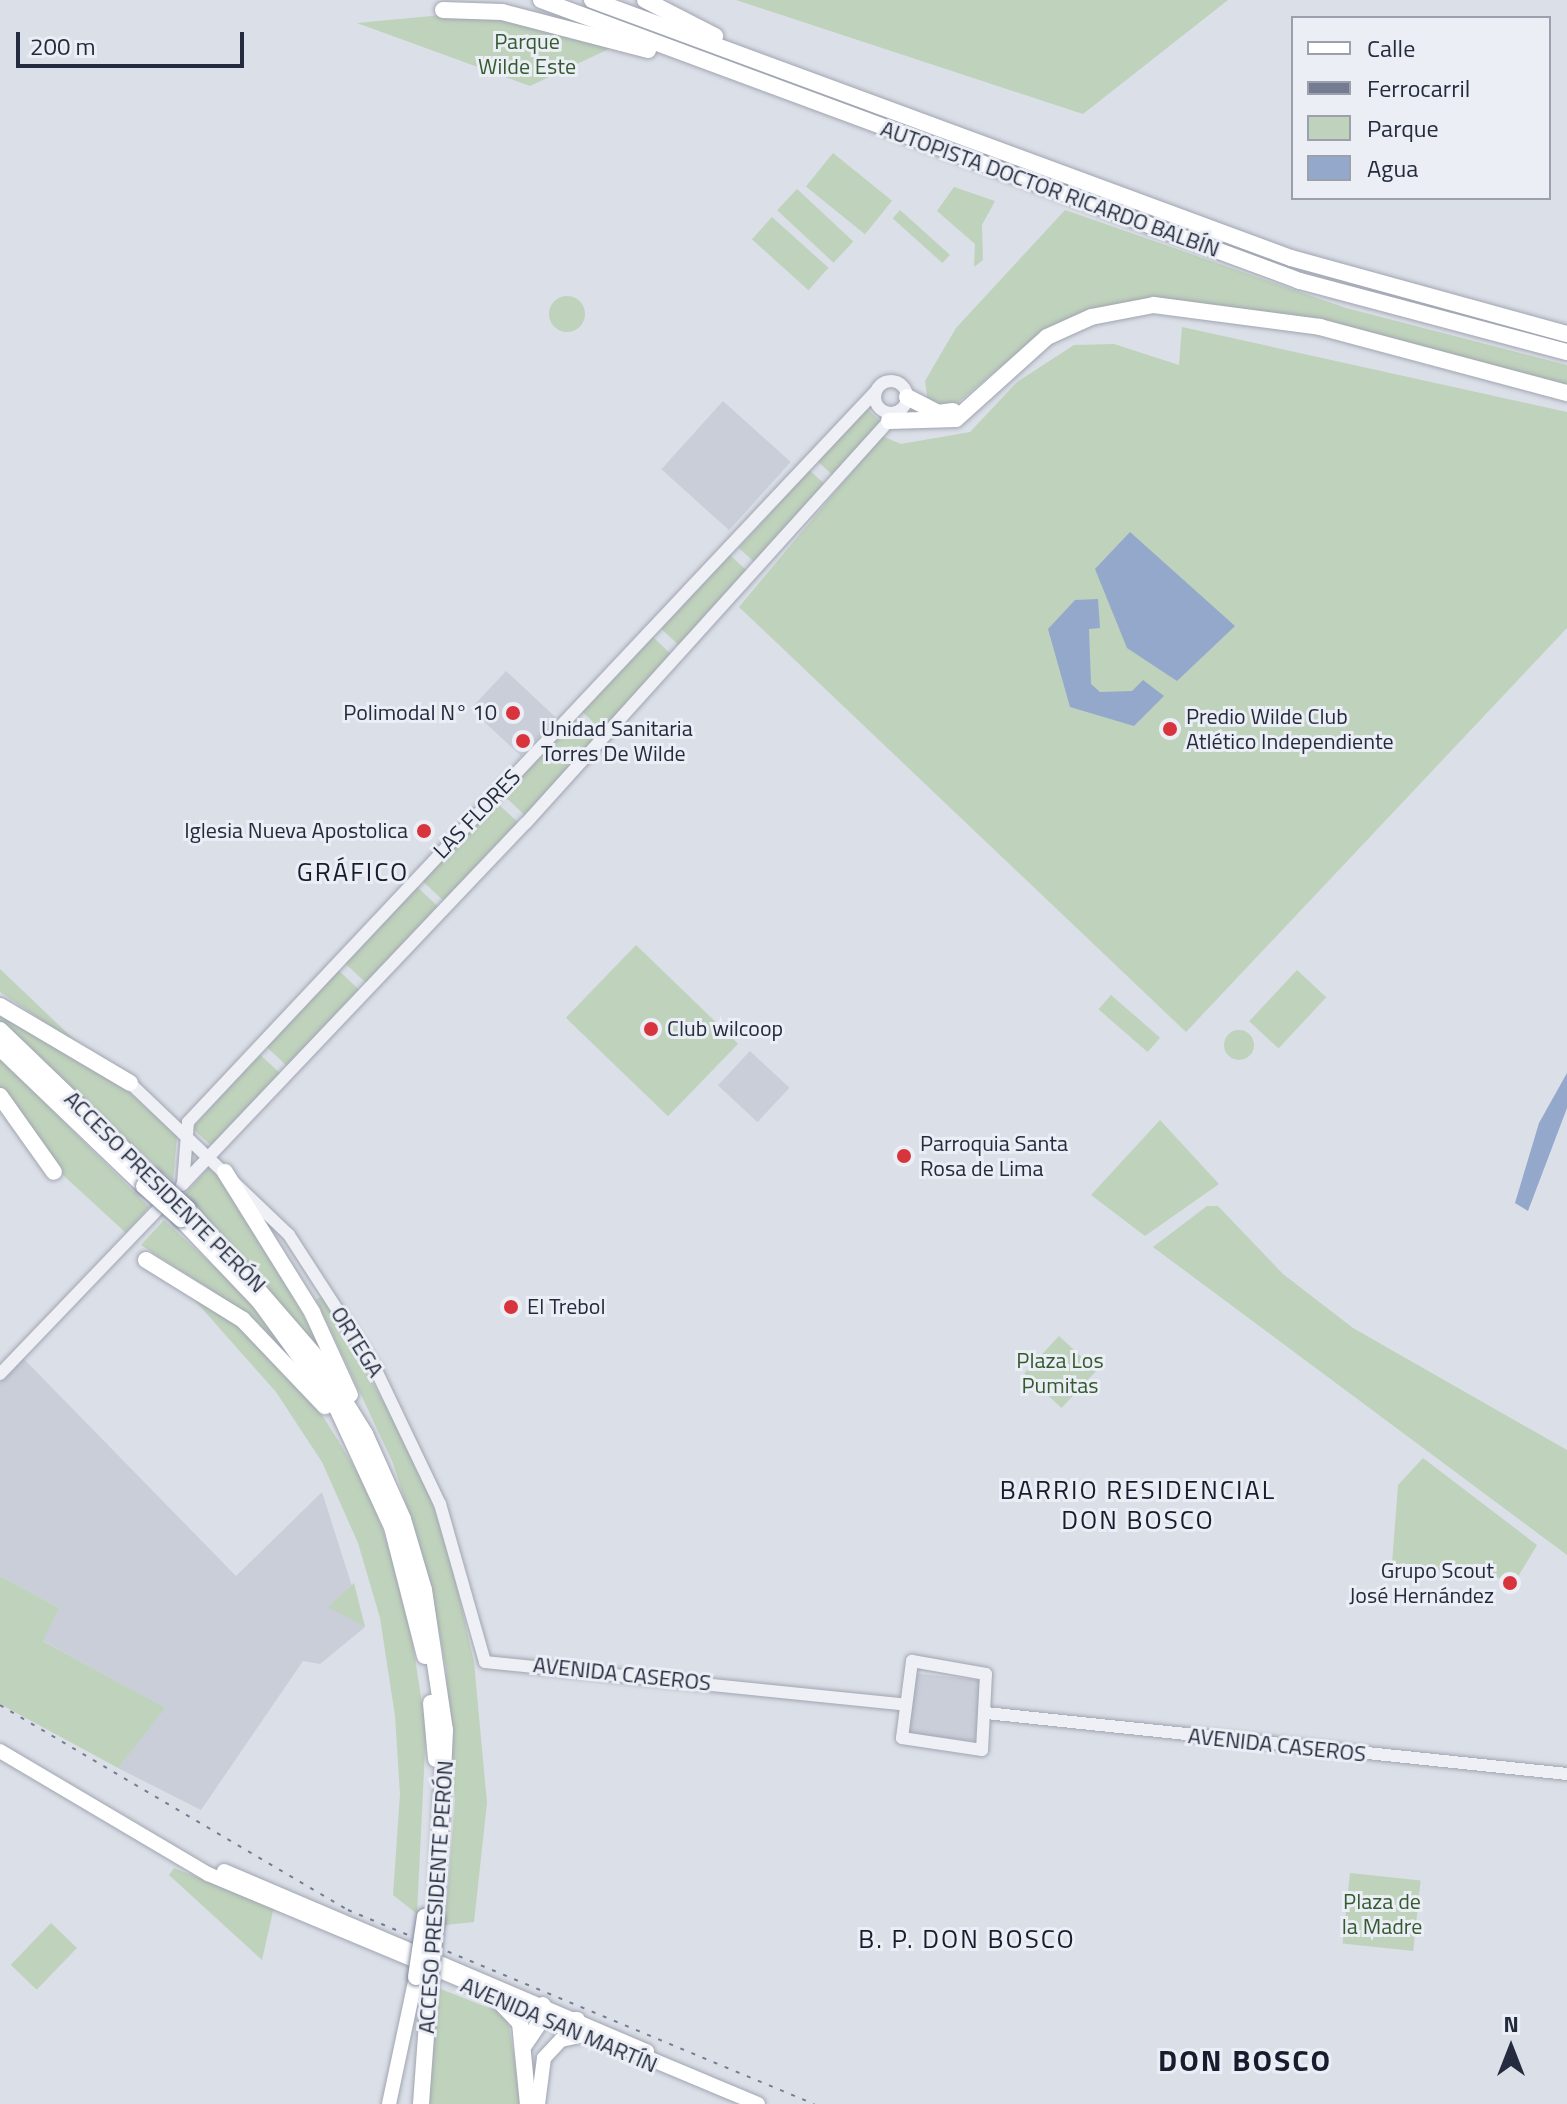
<!DOCTYPE html>
<html>
<head>
<meta charset="utf-8">
<style>
	body { margin:0 }
	#map { position:relative; width:1567px; height:2104px; overflow:hidden; background:#dbdfe7; font-family:"Titillium Web",sans-serif }
	div>[style] { position:absolute }
	.built>* { inset:0; background:#c9ced9; transform-origin:0 0 }
	.green>* { inset:0; background:#bfd2bc; transform-origin:0 0 }
	.round { border-radius:50% }
	.water>* { inset:0; background:#93a8cb }
	.roads { filter:drop-shadow(0 0 2px #a0a5b1) drop-shadow(0 0 2px #a0a5b1) }
	.tertiary>* { height:12px; margin:-6px; padding:0 6px; transform-origin:6px; border-radius:6px; background:#eef0f5 }
	.tertiary>.ring { margin:-6px; padding:0; box-sizing:content-box; background:none; border:12px solid #eef0f5; border-radius:50% }
	.secondary>* { height:14px; margin:-7px; padding:0 7px; transform-origin:7px; border-radius:7px; background:#fff }
	.primary>* { height:14px; margin:-7px; padding:0 7px; transform-origin:7px; border-radius:7px; background:#fff }
	.motorway>* { height:16px; margin:-8px; padding:0 8px; transform-origin:8px; border-radius:8px; background:#fff }
	.rail>* { height:2px; margin-top:-1px; transform-origin:0; background:repeating-linear-gradient(90deg,#747c92 0 4px,transparent 0 12px) }
	.bridges { filter:drop-shadow(0 0 2px #828a9f) drop-shadow(0 0 2px #828a9f) }
	.motorway-bridge>* { height:16px; margin:-8px; padding:0 8px; transform-origin:8px; border-radius:8px; background:#fff }
	.dots>* { width:22px; height:22px; translate:-50% -50%; box-sizing:border-box; border:4px solid #ebeef5; border-radius:50% }
	span { translate:-50% -50%; white-space:nowrap; text-align:center; line-height:1.15; -webkit-text-stroke:6px #ebeef5; paint-order:stroke }
	.park-label { font-size:22px; color:#345b30 }
	.street-label { font-size:22px; color:#242b3e }
	.poi-label { font-size:22px; color:#242b3e }
	.right { translate:-100% -50%; text-align:right }
	.left { translate:0 -50%; text-align:left }
	.quarter-label { font-size:26px; color:#171d2f; letter-spacing:2px }
	.district-label { font-size:30px; color:#171d2f; font-weight:700; letter-spacing:2px }
	.legend { position:absolute; left:1291px; top:16px; width:260px; height:184px; box-sizing:border-box; background:#ebeef5; border:2px solid #9ba0ac; margin:0; padding:10px 14px; list-style:none; font-size:24px; color:#242b3e }
	.legend li { display:flex; align-items:center; gap:16px; height:40px }
	.legend b { width:40px; border:2px solid #9ba0ac }
	.north { position:absolute; left:1471px; top:2008px; width:80px; height:80px; -webkit-text-stroke:6px #ebeef5; paint-order:stroke; rotate:0deg; font-size:22px; font-weight:700; line-height:32px; text-align:center; color:#242b3e }
	.north::after { content:''; display:block; margin:auto; width:28px; height:36px; background:#242b3e; clip-path:polygon(50% 0,100% 100%,50% 72%,0 100%) }
	.scale { position:absolute; left:16px; top:32px; width:228px; height:36px; box-sizing:border-box; border:4px solid #242b3e; border-top:0; padding-left:10px; font-size:24px; line-height:28px; white-space:nowrap; color:#242b3e; -webkit-text-stroke:6px #ebeef5; paint-order:stroke }
</style>
</head>
<body>
<div id="map">
	<div class="built">
		<i style="left:723px;top:401px;width:91px;height:92px;rotate:42deg"></i>
		<i style="left:506px;top:671px;width:69px;height:52px;rotate:43deg"></i>
		<i style="left:750px;top:1051px;width:54px;height:47px;rotate:43deg"></i>
		<i style="clip-path:polygon(21px 1356px,236px 1576px,322px 1492px,365px 1627px,320px 1664px,303px 1661px,201px 1810px,118px 1768px,164px 1708px,42px 1640px,59px 1608px,0 1576px,0 1377px)"></i>
		<i style="left:912px;top:1673px;width:70px;height:61px;rotate:6deg"></i>
	</div>
	<div class="green">
		<i style="clip-path:polygon(736px 0,1228px 0,1083px 114px)"></i>
		<i style="clip-path:polygon(442px 15px,497px 15px,611px 48px,530px 86px,357px 23px)"></i>
		<i style="left:833px;top:153px;width:76px;height:43px;rotate:39deg"></i>
		<i style="clip-path:polygon(954px 187px,995px 201px,982px 225px,983px 260px,974px 267px,975px 244px,937px 211px)"></i>
		<i style="left:797px;top:189px;width:77px;height:29px;rotate:43deg"></i>
		<i style="left:900px;top:210px;width:67px;height:11px;rotate:42deg"></i>
		<i style="clip-path:polygon(1065px 210px,1346px 308px,1567px 365px,1567px 387px,1309px 319px,1160px 300px,1034px 339px,950px 409px,928px 401px,925px 381px,956px 328px)"></i>
		<i style="left:772px;top:217px;width:76px;height:30px;rotate:42deg"></i>
		<i class="round" style="left:549px;top:296px;width:36px;height:36px"></i>
		<i style="clip-path:polygon(1182px 327px,1567px 412px,1567px 628px,1186px 1032px,739px 607px,882px 436px,901px 444px,970px 432px,1017px 382px,1074px 345px,1114px 344px,1179px 365px)"></i>
		<i style="clip-path:polygon(866px 408px,881px 422px,836px 478px,816px 460px)"></i>
		<i style="left:809px;top:470px;width:27px;height:105px;rotate:42deg"></i>
		<i style="left:730px;top:555px;width:26px;height:101px;rotate:43deg"></i>
		<i style="left:651px;top:635px;width:32px;height:103px;rotate:44deg"></i>
		<i style="left:573px;top:718px;width:33px;height:104px;rotate:43deg"></i>
		<i style="left:495px;top:801px;width:33px;height:108px;rotate:43deg"></i>
		<i style="left:415px;top:885px;width:34px;height:105px;rotate:43deg"></i>
		<i style="left:636px;top:945px;width:142px;height:101px;rotate:44deg"></i>
		<i style="clip-path:polygon(0 969px,83px 1048px,0 992px)"></i>
		<i style="left:338px;top:970px;width:33px;height:105px;rotate:43deg"></i>
		<i style="left:1297px;top:970px;width:40px;height:70px;rotate:43deg"></i>
		<i style="left:1111px;top:995px;width:65px;height:19px;rotate:41deg"></i>
		<i style="clip-path:polygon(0 1010px,129px 1092px,177px 1136px,173px 1181px,0 1025px)"></i>
		<i class="round" style="left:1224px;top:1030px;width:30px;height:30px"></i>
		<i style="left:259px;top:1054px;width:31px;height:100px;rotate:42deg"></i>
		<i style="clip-path:polygon(0 1058px,149px 1207px,126px 1233px,51px 1164px,0 1089px)"></i>
		<i style="clip-path:polygon(1160px 1120px,1219px 1184px,1145px 1236px,1091px 1195px)"></i>
		<i style="clip-path:polygon(210px 1166px,229px 1183px,333px 1369px,184px 1195px)"></i>
		<i style="clip-path:polygon(1207px 1206px,1218px 1206px,1283px 1274px,1353px 1328px,1567px 1450px,1567px 1555px,1153px 1247px)"></i>
		<i style="clip-path:polygon(164px 1220px,248px 1298px,309px 1378px,208px 1288px,141px 1245px)"></i>
		<i style="clip-path:polygon(183px 1287px,220px 1306px,314px 1402px,365px 1484px,385px 1536px,408px 1612px,426px 1730px,417px 1914px,393px 1895px,400px 1794px,395px 1716px,380px 1618px,358px 1543px,322px 1462px,276px 1392px)"></i>
		<i style="clip-path:polygon(322px 1297px,416px 1457px,449px 1552px,474px 1662px,487px 1803px,474px 1922px,445px 1925px,455px 1801px,446px 1668px,427px 1571px,393px 1463px,316px 1299px)"></i>
		<i style="left:1059px;top:1336px;width:51px;height:51px;rotate:43deg"></i>
		<i style="clip-path:polygon(1423px 1458px,1537px 1545px,1516px 1580px,1392px 1564px,1398px 1485px)"></i>
		<i style="clip-path:polygon(0 1576px,59px 1608px,43px 1641px,165px 1708px,118px 1768px,0 1704px)"></i>
		<i style="clip-path:polygon(354px 1583px,365px 1627px,328px 1607px)"></i>
		<i style="clip-path:polygon(174px 1868px,274px 1907px,262px 1960px,169px 1875px)"></i>
		<i style="left:1350px;top:1873px;width:71px;height:71px;rotate:6deg"></i>
		<i style="left:51px;top:1923px;width:36px;height:58px;rotate:44deg"></i>
		<i style="clip-path:polygon(438px 1988px,507px 2015px,522px 2104px,428px 2104px)"></i>
	</div>
	<div class="water">
		<i style="clip-path:polygon(1130px 532px,1235px 626px,1177px 681px,1127px 648px,1095px 569px)"></i>
		<i style="clip-path:polygon(1098px 599px,1100px 628px,1089px 629px,1091px 684px,1100px 692px,1132px 691px,1143px 680px,1164px 696px,1134px 726px,1070px 707px,1048px 629px,1075px 600px)"></i>
		<i style="clip-path:polygon(1567px 1073px,1567px 1108px,1528px 1211px,1515px 1203px,1539px 1123px)"></i>
	</div>
	<div class="roads">
		<div class="tertiary">
			<i class="ring" style="left:875px;top:381px;width:20px;height:20px"></i>
			<i style="left:130px;top:1083px;width:220px;rotate:43.7deg"></i>
			<i style="left:289px;top:1235px;width:158px;rotate:57.1deg"></i>
			<i style="left:375px;top:1368px;width:151px;rotate:64.5deg"></i>
			<i style="left:440px;top:1504px;width:164px;rotate:74.1deg"></i>
			<i style="left:485px;top:1662px;width:419px;rotate:5.8deg"></i>
			<i style="left:183px;top:1184px;width:62px;rotate:-85.4deg"></i>
			<i style="left:188px;top:1122px;width:1002px;rotate:-46.74deg"></i>
			<i style="left:182px;top:1185px;width:499px;rotate:-46.5deg"></i>
			<i style="left:526px;top:823px;width:554px;rotate:-47.93deg"></i>
			<i style="left:0;top:1374px;width:230px;rotate:-46.2deg"></i>
			<i style="left:912px;top:1661px;width:75px;rotate:10deg"></i>
			<i style="left:986px;top:1674px;width:76px;rotate:93deg"></i>
			<i style="left:982px;top:1750px;width:81px;rotate:-171.5deg"></i>
			<i style="left:902px;top:1738px;width:78px;rotate:-82.6deg"></i>
			<i style="left:986px;top:1713px;width:584px;rotate:5.99deg"></i>
		</div>
		<div class="secondary">
			<i style="left:0;top:1751px;width:242px;rotate:30.6deg"></i>
			<i style="left:208px;top:1874px;width:596px;rotate:22.69deg"></i>
			<i style="left:224px;top:1871px;width:460px;rotate:23.1deg"></i>
		</div>
		<div class="primary">
			<i style="left:543px;top:2004px;width:27px;rotate:56deg"></i>
			<i style="left:389px;top:2104px;width:130px;rotate:-78deg"></i>
			<i style="left:538px;top:2104px;width:46px;rotate:-82.6deg"></i>
			<i style="left:544px;top:2058px;width:25px;rotate:-47deg"></i>
			<i style="left:561px;top:2040px;width:24px;rotate:-12deg"></i>
		</div>
		<div class="motorway">
			<i style="left:541px;top:0;width:809px;rotate:20.32deg"></i>
			<i style="left:1300px;top:281px;width:276px;rotate:14.9deg"></i>
			<i style="left:592px;top:0;width:745px;rotate:20.26deg"></i>
			<i style="left:1291px;top:258px;width:286px;rotate:15.4deg"></i>
			<i style="left:645px;top:0;width:79px;rotate:27.2deg"></i>
			<i style="left:443px;top:10px;width:59px;rotate:1.9deg"></i>
			<i style="left:502px;top:12px;width:151px;rotate:14.6deg"></i>
			<i style="left:907px;top:397px;width:35px;rotate:27deg"></i>
			<i style="left:938px;top:413px;width:15px;rotate:-8deg"></i>
			<i style="left:889px;top:421px;width:67px;rotate:-1.7deg"></i>
			<i style="left:956px;top:419px;width:122px;rotate:-42deg"></i>
			<i style="left:1047px;top:337px;width:48px;rotate:-24.4deg"></i>
			<i style="left:1091px;top:317px;width:64px;rotate:-10.8deg"></i>
			<i style="left:1154px;top:305px;width:167px;rotate:7.5deg"></i>
			<i style="left:1320px;top:327px;width:256px;rotate:15deg"></i>
			<i style="left:0;top:1006px;width:151px;rotate:30.6deg"></i>
			<i style="left:0;top:1030px;width:212px;rotate:43.9deg"></i>
			<i style="left:0;top:1048px;width:199px;rotate:43.8deg"></i>
			<i style="left:0;top:1096px;width:93px;rotate:54.6deg"></i>
			<i style="left:225px;top:1172px;width:165px;rotate:58.1deg"></i>
			<i style="left:312px;top:1312px;width:91px;rotate:65.4deg"></i>
			<i style="left:188px;top:1209px;width:200px;rotate:49.1deg"></i>
			<i style="left:319px;top:1360px;width:87px;rotate:58.1deg"></i>
			<i style="left:365px;top:1434px;width:93px;rotate:65.9deg"></i>
			<i style="left:403px;top:1519px;width:74px;rotate:73.5deg"></i>
			<i style="left:424px;top:1590px;width:142px;rotate:81.5deg"></i>
			<i style="left:445px;top:1730px;width:191px;rotate:92.7deg"></i>
			<i style="left:181px;top:1219px;width:115px;rotate:46.4deg"></i>
			<i style="left:260px;top:1302px;width:131px;rotate:54deg"></i>
			<i style="left:337px;top:1408px;width:131px;rotate:65.2deg"></i>
			<i style="left:392px;top:1527px;width:133px;rotate:75.7deg"></i>
			<i style="left:146px;top:1260px;width:114px;rotate:31.7deg"></i>
			<i style="left:243px;top:1320px;width:119px;rotate:46.4deg"></i>
			<i style="left:431px;top:1703px;width:56px;rotate:84.9deg"></i>
			<i style="left:496px;top:1998px;width:35px;rotate:46deg"></i>
			<i style="left:520px;top:2023px;width:81px;rotate:84.4deg"></i>
			<i style="left:525px;top:2044px;width:29px;rotate:-56deg"></i>
			<i style="left:541px;top:2020px;width:36px"></i>
			<i style="left:421px;top:2104px;width:122px;rotate:-85.8deg"></i>
		</div>
	</div>
	<div class="rail">
		<i style="left:0;top:1705px;width:404px;rotate:30.5deg"></i>
		<i style="left:348px;top:1910px;width:505px;rotate:22.6deg"></i>
	</div>
	<div class="bridges">
		<div class="motorway-bridge">
			<i style="left:153px;top:1177px;width:47px;rotate:42.4deg"></i>
			<i style="left:144px;top:1186px;width:50px;rotate:41.7deg"></i>
			<i style="left:416px;top:1977px;width:61px;rotate:-81.5deg"></i>
			<i style="left:430px;top:1982px;width:61px;rotate:-84.4deg"></i>
		</div>
	</div>
	<div class="dots">
		<i style="left:513px;top:713px;background:#d8343d"></i>
		<i style="left:1170px;top:729px;background:#d8343d"></i>
		<i style="left:523px;top:741px;background:#d8343d"></i>
		<i style="left:424px;top:831px;background:#d8343d"></i>
		<i style="left:651px;top:1029px;background:#d8343d"></i>
		<i style="left:904px;top:1156px;background:#d8343d"></i>
		<i style="left:511px;top:1307px;background:#d8343d"></i>
		<i style="left:1510px;top:1583px;background:#d8343d"></i>
	</div>
	<div class="park-label">
		<span style="left:527px;top:54px">Parque<br>Wilde Este</span>
		<span style="left:1060px;top:1373px">Plaza Los<br>Pumitas</span>
		<span style="left:1382px;top:1914px">Plaza de<br>la Madre</span>
	</div>
	<div class="street-label">
		<span style="left:1050px;top:189px;rotate:20deg">AUTOPISTA DOCTOR RICARDO BALBÍN</span>
		<span style="left:477px;top:814px;rotate:-46deg">LAS FLORES</span>
		<span style="left:165px;top:1192px;rotate:45deg">ACCESO PRESIDENTE PERÓN</span>
		<span style="left:357px;top:1342px;rotate:58deg">ORTEGA</span>
		<span style="left:622px;top:1674px;rotate:6deg">AVENIDA CASEROS</span>
		<span style="left:1277px;top:1745px;rotate:6deg">AVENIDA CASEROS</span>
		<span style="left:436px;top:1897px;rotate:-86deg">ACCESO PRESIDENTE PERÓN</span>
		<span style="left:559px;top:2025px;rotate:23deg">AVENIDA SAN MARTÍN</span>
	</div>
	<div class="poi-label">
		<span class="right" style="left:497px;top:713px">Polimodal N° 10</span>
		<span class="left" style="left:1186px;top:729px">Predio Wilde Club<br>Atlético Independiente</span>
		<span class="left" style="left:541px;top:741px">Unidad Sanitaria<br>Torres De Wilde</span>
		<span class="right" style="left:408px;top:831px">Iglesia Nueva Apostolica</span>
		<span class="left" style="left:667px;top:1029px">Club wilcoop</span>
		<span class="left" style="left:920px;top:1156px">Parroquia Santa<br>Rosa de Lima</span>
		<span class="left" style="left:527px;top:1307px">El Trebol</span>
		<span class="right" style="left:1494px;top:1583px">Grupo Scout<br>José Hernández</span>
	</div>
	<div class="quarter-label">
		<span style="left:353px;top:872px">GRÁFICO</span>
		<span style="left:1138px;top:1505px">BARRIO RESIDENCIAL<br>DON BOSCO</span>
		<span style="left:967px;top:1939px">B. P. DON BOSCO</span>
	</div>
	<div class="district-label">
		<span style="left:1245px;top:2060px">DON BOSCO</span>
	</div>
	<ul class="legend">
	<li><b style="height:10px;background:#fff"></b>Calle</li>
	<li><b style="height:10px;background:#747c92"></b>Ferrocarril</li>
	<li><b style="height:22px;background:#bfd2bc"></b>Parque</li>
	<li><b style="height:22px;background:#93a8cb"></b>Agua</li>
	</ul>
	<div class="north">N</div>
	<div class="scale">200 m</div>
</div>
</body>
</html>
